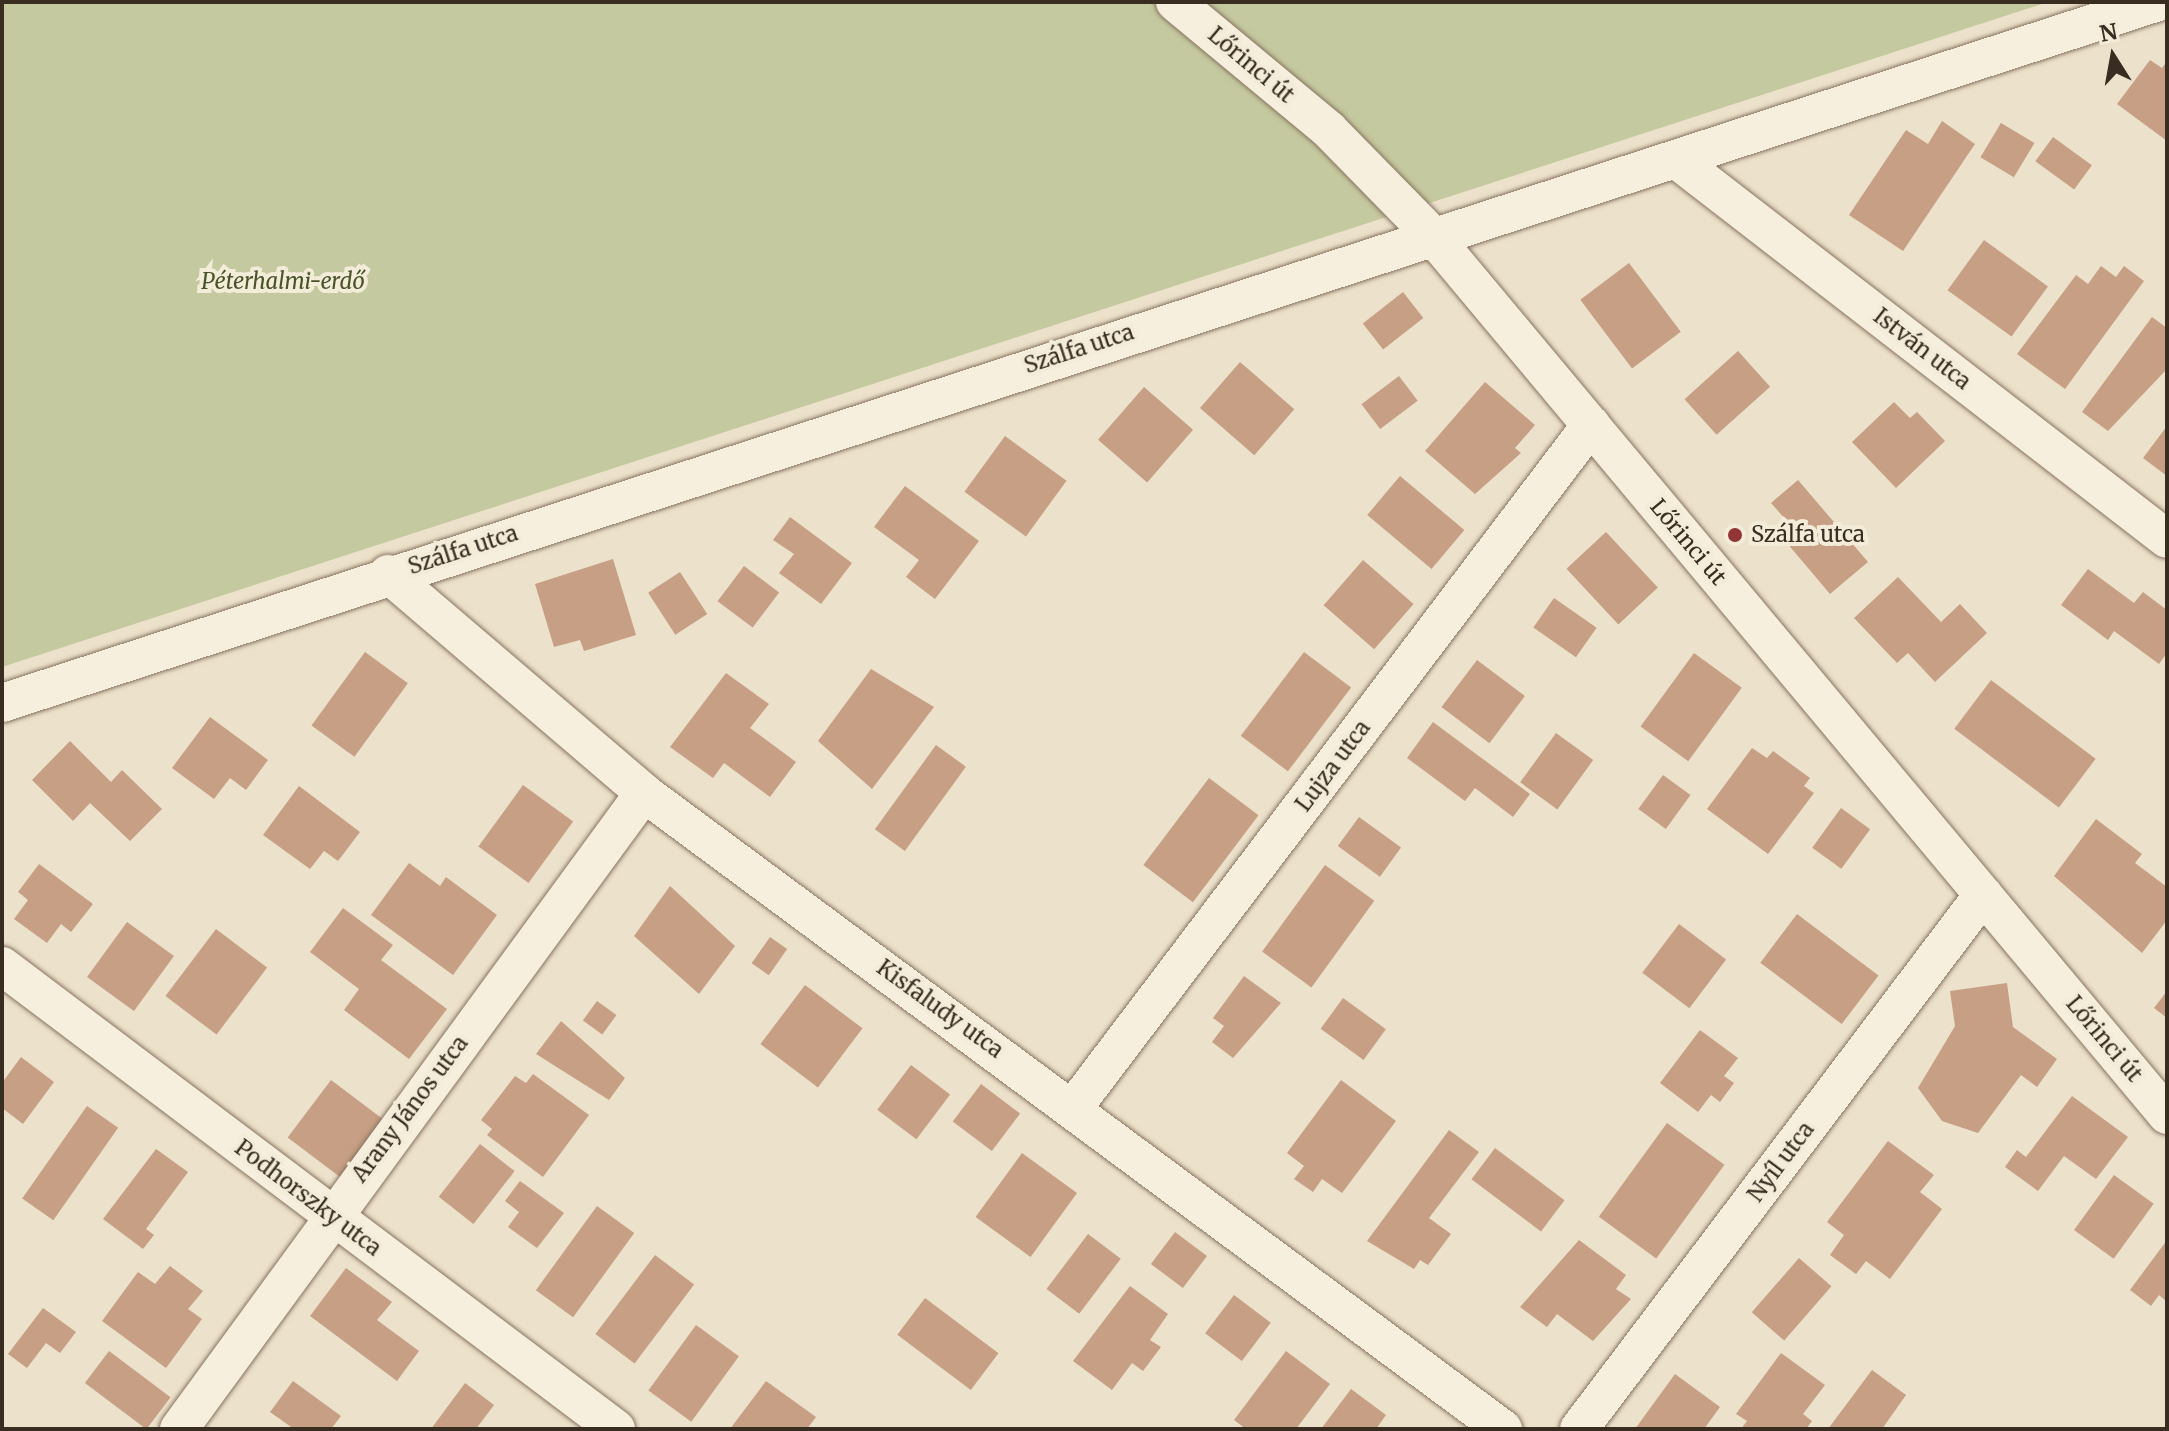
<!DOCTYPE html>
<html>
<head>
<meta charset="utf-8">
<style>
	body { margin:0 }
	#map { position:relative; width:2169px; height:1431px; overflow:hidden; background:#ece1ca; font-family:Merriweather,serif }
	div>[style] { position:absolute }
	.green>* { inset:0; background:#c5c99f }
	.building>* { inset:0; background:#c69f84; transform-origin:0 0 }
	.roads { filter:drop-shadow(0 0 2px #877460) drop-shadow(0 0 2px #877460) }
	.minor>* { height:38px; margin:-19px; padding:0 19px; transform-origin:19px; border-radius:19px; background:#f7efdd }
	.dots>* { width:22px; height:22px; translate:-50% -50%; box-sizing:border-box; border:4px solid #f3ecd9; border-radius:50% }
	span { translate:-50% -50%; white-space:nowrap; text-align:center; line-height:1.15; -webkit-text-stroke:8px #f3ecd9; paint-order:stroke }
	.street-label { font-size:22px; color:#392d22 }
	.park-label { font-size:22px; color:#4a542a; font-style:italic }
	.poi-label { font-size:22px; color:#392d22 }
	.left { translate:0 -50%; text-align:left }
	.frame { position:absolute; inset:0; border:4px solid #392d22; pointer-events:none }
	.north { position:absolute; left:2073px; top:16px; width:80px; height:80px; -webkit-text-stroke:6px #f3ecd9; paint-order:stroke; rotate:349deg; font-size:22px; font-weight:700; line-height:32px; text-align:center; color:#392d22 }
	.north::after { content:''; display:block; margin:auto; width:28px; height:36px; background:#392d22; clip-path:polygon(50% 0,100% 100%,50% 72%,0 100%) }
</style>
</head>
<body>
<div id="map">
	<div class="green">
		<i style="clip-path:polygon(2px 2px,2048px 2px,2px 667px)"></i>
	</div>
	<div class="building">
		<i style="clip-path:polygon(2150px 60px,2162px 68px,2167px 61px,2167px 141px,2117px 104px)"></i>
		<i style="clip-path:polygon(1942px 121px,1975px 144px,1903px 251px,1849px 215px,1906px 130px,1928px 144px)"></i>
		<i style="left:2001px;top:123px;width:39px;height:40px;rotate:31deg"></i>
		<i style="left:2053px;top:137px;width:48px;height:30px;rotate:36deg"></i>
		<i style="left:1984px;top:240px;width:79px;height:62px;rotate:36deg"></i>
		<i style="left:1629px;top:263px;width:86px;height:61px;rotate:53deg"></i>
		<i style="clip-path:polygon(2101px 266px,2116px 277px,2124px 266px,2144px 281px,2065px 389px,2017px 354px,2076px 275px,2088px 284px)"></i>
		<i style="left:1403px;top:292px;width:33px;height:51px;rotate:52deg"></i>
		<i style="clip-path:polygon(2152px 317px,2167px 328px,2167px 369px,2108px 431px,2082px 412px)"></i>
		<i style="left:1738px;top:351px;width:48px;height:72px;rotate:48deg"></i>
		<i style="left:1240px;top:362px;width:72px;height:61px;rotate:41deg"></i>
		<i style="left:1399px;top:376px;width:31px;height:47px;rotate:53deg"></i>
		<i style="clip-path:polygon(1485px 382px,1535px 425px,1515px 448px,1521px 453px,1475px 494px,1425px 451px)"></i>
		<i style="left:1144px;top:387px;width:65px;height:70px;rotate:41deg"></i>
		<i style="clip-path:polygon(1894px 402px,1910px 418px,1917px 412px,1945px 441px,1896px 488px,1852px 442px)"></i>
		<i style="clip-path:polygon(2167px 426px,2167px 476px,2143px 458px)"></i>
		<i style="left:1005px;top:436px;width:76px;height:69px;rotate:36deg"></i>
		<i style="left:1400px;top:476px;width:84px;height:51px;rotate:40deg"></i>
		<i style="clip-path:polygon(1798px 480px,1868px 562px,1830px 594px,1775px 529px,1786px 520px,1771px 503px)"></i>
		<i style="clip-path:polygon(905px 486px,979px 541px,935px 599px,906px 577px,919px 560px,874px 527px)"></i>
		<i style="clip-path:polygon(790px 517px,852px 563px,821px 604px,779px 573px,794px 554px,773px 540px)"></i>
		<i style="left:1606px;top:532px;width:76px;height:54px;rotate:47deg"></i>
		<i style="clip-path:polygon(613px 559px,636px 635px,584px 651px,580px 640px,554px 647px,535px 584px)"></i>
		<i style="left:1363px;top:560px;width:67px;height:60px;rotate:41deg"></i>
		<i style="left:744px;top:566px;width:44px;height:44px;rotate:37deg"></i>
		<i style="clip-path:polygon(2088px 569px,2134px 603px,2143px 592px,2167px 610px,2167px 653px,2159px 664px,2114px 631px,2108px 640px,2061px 605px)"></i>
		<i style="left:680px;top:572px;width:50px;height:38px;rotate:57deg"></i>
		<i style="clip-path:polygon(1898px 577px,1941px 622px,1960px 604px,1987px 633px,1935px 682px,1908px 653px,1897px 663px,1854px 618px)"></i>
		<i style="left:1554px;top:598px;width:52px;height:36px;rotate:35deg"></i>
		<i style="left:365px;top:652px;width:53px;height:91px;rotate:36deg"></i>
		<i style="left:1304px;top:652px;width:59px;height:105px;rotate:37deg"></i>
		<i style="left:1694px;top:653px;width:59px;height:91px;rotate:36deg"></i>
		<i style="left:1477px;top:660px;width:60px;height:59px;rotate:37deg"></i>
		<i style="clip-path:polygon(871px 669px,934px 707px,872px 789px,818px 741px)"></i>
		<i style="clip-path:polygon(726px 673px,769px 704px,750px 728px,796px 762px,770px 797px,724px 763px,713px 778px,670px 747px)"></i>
		<i style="left:1991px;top:680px;width:131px;height:61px;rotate:37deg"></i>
		<i style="clip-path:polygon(210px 717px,268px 760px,246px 790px,230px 778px,214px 799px,172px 768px)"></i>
		<i style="clip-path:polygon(1433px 722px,1530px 794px,1513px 817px,1475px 788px,1465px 801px,1407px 758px)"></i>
		<i style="left:1556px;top:733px;width:46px;height:61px;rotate:36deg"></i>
		<i style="clip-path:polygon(70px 741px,111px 782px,122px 770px,162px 809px,130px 841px,90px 803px,73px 821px,32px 780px)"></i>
		<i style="left:936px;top:745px;width:37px;height:104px;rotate:36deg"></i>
		<i style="clip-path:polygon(1752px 748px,1767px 758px,1773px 751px,1810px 778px,1804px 786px,1814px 793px,1768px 854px,1707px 809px)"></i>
		<i style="left:1663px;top:775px;width:34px;height:42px;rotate:36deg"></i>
		<i style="left:1209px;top:778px;width:62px;height:109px;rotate:37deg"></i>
		<i style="left:523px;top:785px;width:62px;height:76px;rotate:36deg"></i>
		<i style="clip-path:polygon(299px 786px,360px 832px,338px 861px,324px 851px,310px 869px,263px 835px)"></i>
		<i style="left:1841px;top:808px;width:36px;height:49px;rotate:36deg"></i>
		<i style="left:1359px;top:817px;width:52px;height:36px;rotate:36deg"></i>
		<i style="clip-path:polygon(2096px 819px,2142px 854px,2135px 863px,2167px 887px,2167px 920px,2142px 953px,2054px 876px)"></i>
		<i style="clip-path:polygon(409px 863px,440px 886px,446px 877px,497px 915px,453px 975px,371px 915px)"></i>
		<i style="clip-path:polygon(39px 864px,93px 904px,71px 932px,61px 924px,47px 943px,14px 919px,28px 900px,18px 892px)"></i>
		<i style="left:1325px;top:865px;width:61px;height:107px;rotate:36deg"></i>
		<i style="clip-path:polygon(670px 886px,735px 946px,699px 994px,634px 936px)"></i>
		<i style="clip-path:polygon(343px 908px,393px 945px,381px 960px,447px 1009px,409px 1059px,344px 1010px,359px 989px,310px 952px)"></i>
		<i style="left:1797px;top:914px;width:102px;height:61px;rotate:37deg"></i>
		<i style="left:127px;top:922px;width:58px;height:68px;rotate:36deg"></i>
		<i style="left:1679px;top:924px;width:59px;height:61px;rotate:37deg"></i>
		<i style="left:216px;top:929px;width:64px;height:84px;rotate:37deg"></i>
		<i style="left:770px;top:937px;width:21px;height:32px;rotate:35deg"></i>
		<i style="clip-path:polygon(1244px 976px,1281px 1003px,1233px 1058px,1212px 1042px,1224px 1026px,1213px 1018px)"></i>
		<i style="clip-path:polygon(2007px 983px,2013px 1027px,2057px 1059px,2037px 1087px,2021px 1075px,1978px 1133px,1942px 1121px,1918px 1088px,1955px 1026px,1950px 991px)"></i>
		<i style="left:805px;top:985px;width:72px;height:74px;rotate:37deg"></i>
		<i style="clip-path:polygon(2167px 991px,2167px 1018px,2154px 1008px)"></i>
		<i style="left:1343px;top:998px;width:53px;height:38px;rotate:36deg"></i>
		<i style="left:597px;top:1001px;width:24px;height:24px;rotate:36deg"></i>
		<i style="clip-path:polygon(561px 1021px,625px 1078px,609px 1100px,536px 1054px)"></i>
		<i style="clip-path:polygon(1700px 1030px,1738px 1058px,1724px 1076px,1734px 1083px,1720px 1102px,1711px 1095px,1698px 1112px,1660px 1083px)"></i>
		<i style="clip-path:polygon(21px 1057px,54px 1082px,23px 1124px,2px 1108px,2px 1083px)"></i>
		<i style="left:911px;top:1065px;width:49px;height:56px;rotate:37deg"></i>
		<i style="clip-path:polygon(533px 1074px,589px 1115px,543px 1177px,487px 1135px,492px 1129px,481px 1120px,515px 1076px,526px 1083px)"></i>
		<i style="left:331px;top:1080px;width:66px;height:72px;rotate:37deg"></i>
		<i style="clip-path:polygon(1341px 1080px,1396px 1121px,1342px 1193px,1322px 1179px,1313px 1192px,1294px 1179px,1304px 1166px,1287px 1153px)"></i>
		<i style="left:981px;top:1084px;width:49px;height:47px;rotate:37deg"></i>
		<i style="clip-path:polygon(2072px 1096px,2128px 1137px,2096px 1179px,2064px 1156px,2038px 1191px,2005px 1167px,2017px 1150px,2026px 1157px)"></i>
		<i style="left:87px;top:1106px;width:38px;height:113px;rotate:35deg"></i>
		<i style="left:1667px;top:1123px;width:71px;height:116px;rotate:36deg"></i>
		<i style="clip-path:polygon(1449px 1130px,1479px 1152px,1429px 1218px,1451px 1234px,1428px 1265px,1420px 1260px,1414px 1269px,1367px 1241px)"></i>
		<i style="clip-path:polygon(1888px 1141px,1934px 1175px,1920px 1192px,1942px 1209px,1890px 1279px,1866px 1261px,1856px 1274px,1830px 1255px,1844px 1235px,1827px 1222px)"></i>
		<i style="left:480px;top:1144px;width:44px;height:67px;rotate:38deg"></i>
		<i style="left:1495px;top:1148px;width:87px;height:39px;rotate:37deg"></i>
		<i style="clip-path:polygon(156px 1149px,188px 1172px,146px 1229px,154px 1235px,143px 1249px,103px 1219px)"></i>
		<i style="left:1022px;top:1153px;width:68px;height:79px;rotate:36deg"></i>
		<i style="left:2114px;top:1175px;width:49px;height:68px;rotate:36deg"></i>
		<i style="clip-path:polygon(520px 1181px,564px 1213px,537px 1248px,508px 1227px,519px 1212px,505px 1201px)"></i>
		<i style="left:597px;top:1206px;width:46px;height:104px;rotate:36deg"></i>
		<i style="left:1175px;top:1232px;width:40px;height:40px;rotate:37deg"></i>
		<i style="left:1088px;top:1234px;width:41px;height:69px;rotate:37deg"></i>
		<i style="clip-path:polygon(1579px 1240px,1626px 1275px,1616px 1289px,1631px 1299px,1593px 1341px,1557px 1314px,1547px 1327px,1520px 1307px)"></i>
		<i style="clip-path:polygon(2167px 1240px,2167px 1302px,2159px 1295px,2151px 1306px,2130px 1290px)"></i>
		<i style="left:655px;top:1255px;width:49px;height:99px;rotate:37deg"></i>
		<i style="left:1799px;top:1258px;width:43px;height:72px;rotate:41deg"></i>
		<i style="clip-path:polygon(170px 1266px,203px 1291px,188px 1309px,202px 1319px,166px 1368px,102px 1321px,138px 1272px,155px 1284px)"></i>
		<i style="clip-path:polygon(346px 1268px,392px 1302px,377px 1320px,419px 1351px,397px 1381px,310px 1316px)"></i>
		<i style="clip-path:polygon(1130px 1286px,1168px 1314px,1150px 1340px,1161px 1347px,1143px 1371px,1132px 1363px,1112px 1390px,1073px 1361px)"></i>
		<i style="left:1234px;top:1295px;width:46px;height:48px;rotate:37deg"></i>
		<i style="left:925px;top:1298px;width:92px;height:46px;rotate:37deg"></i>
		<i style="clip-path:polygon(43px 1308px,76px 1332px,60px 1353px,46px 1343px,27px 1368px,8px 1354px)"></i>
		<i style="left:696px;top:1325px;width:53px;height:81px;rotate:36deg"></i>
		<i style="left:109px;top:1351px;width:77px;height:40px;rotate:37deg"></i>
		<i style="clip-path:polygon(1286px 1351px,1330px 1384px,1296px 1429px,1246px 1429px,1234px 1420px)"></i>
		<i style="clip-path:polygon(1781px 1353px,1825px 1385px,1803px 1414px,1812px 1421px,1806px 1429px,1741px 1429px,1747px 1421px,1736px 1414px)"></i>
		<i style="clip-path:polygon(1872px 1370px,1906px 1395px,1882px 1429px,1828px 1429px)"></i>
		<i style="clip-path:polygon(1675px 1374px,1720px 1407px,1704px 1429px,1635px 1429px)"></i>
		<i style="clip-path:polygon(293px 1381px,341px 1416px,331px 1429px,294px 1429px,270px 1412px)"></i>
		<i style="clip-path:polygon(766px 1381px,816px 1417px,807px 1429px,730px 1429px)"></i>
		<i style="clip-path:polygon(465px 1383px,494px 1405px,476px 1429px,431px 1429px)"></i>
		<i style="clip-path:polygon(1351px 1389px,1386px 1415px,1376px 1429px,1321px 1429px)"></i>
	</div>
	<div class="roads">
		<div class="minor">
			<i style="left:1175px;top:2px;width:200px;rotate:39.7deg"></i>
			<i style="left:1329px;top:130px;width:146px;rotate:45.6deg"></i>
			<i style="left:1431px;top:234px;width:1148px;rotate:50.12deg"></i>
			<i style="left:1677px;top:160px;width:619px;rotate:37.72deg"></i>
			<i style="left:388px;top:574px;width:337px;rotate:40.5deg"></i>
			<i style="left:644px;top:793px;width:1069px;rotate:36.52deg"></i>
			<i style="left:2px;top:703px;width:2267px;rotate:-18.01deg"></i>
			<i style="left:2px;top:966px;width:769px;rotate:37.02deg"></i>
			<i style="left:1074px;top:1107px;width:856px;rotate:-52.84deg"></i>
			<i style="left:179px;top:1429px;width:788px;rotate:-53.83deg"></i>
			<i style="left:1579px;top:1429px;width:670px;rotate:-52.89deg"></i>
		</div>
	</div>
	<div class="dots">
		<i style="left:1735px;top:535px;background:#913536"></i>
	</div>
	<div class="street-label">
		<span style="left:1251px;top:65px;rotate:40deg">Lőrinci út</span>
		<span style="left:1079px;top:349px;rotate:-18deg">Szálfa utca</span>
		<span style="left:1922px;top:349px;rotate:38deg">István utca</span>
		<span style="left:1688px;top:542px;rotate:50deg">Lőrinci út</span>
		<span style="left:463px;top:550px;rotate:-18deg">Szálfa utca</span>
		<span style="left:1333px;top:766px;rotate:-53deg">Lujza utca</span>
		<span style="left:940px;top:1009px;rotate:36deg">Kisfaludy utca</span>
		<span style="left:2104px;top:1039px;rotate:50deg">Lőrinci út</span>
		<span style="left:410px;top:1109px;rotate:-53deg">Arany János utca</span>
		<span style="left:1781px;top:1162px;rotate:-53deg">Nyíl utca</span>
		<span style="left:308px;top:1198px;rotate:37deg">Podhorszky utca</span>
	</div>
	<div class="park-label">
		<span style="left:283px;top:282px">Péterhalmi-erdő</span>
	</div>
	<div class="poi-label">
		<span class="left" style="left:1751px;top:535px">Szálfa utca</span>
	</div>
	<div class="frame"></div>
	<div class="north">N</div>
</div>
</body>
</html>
